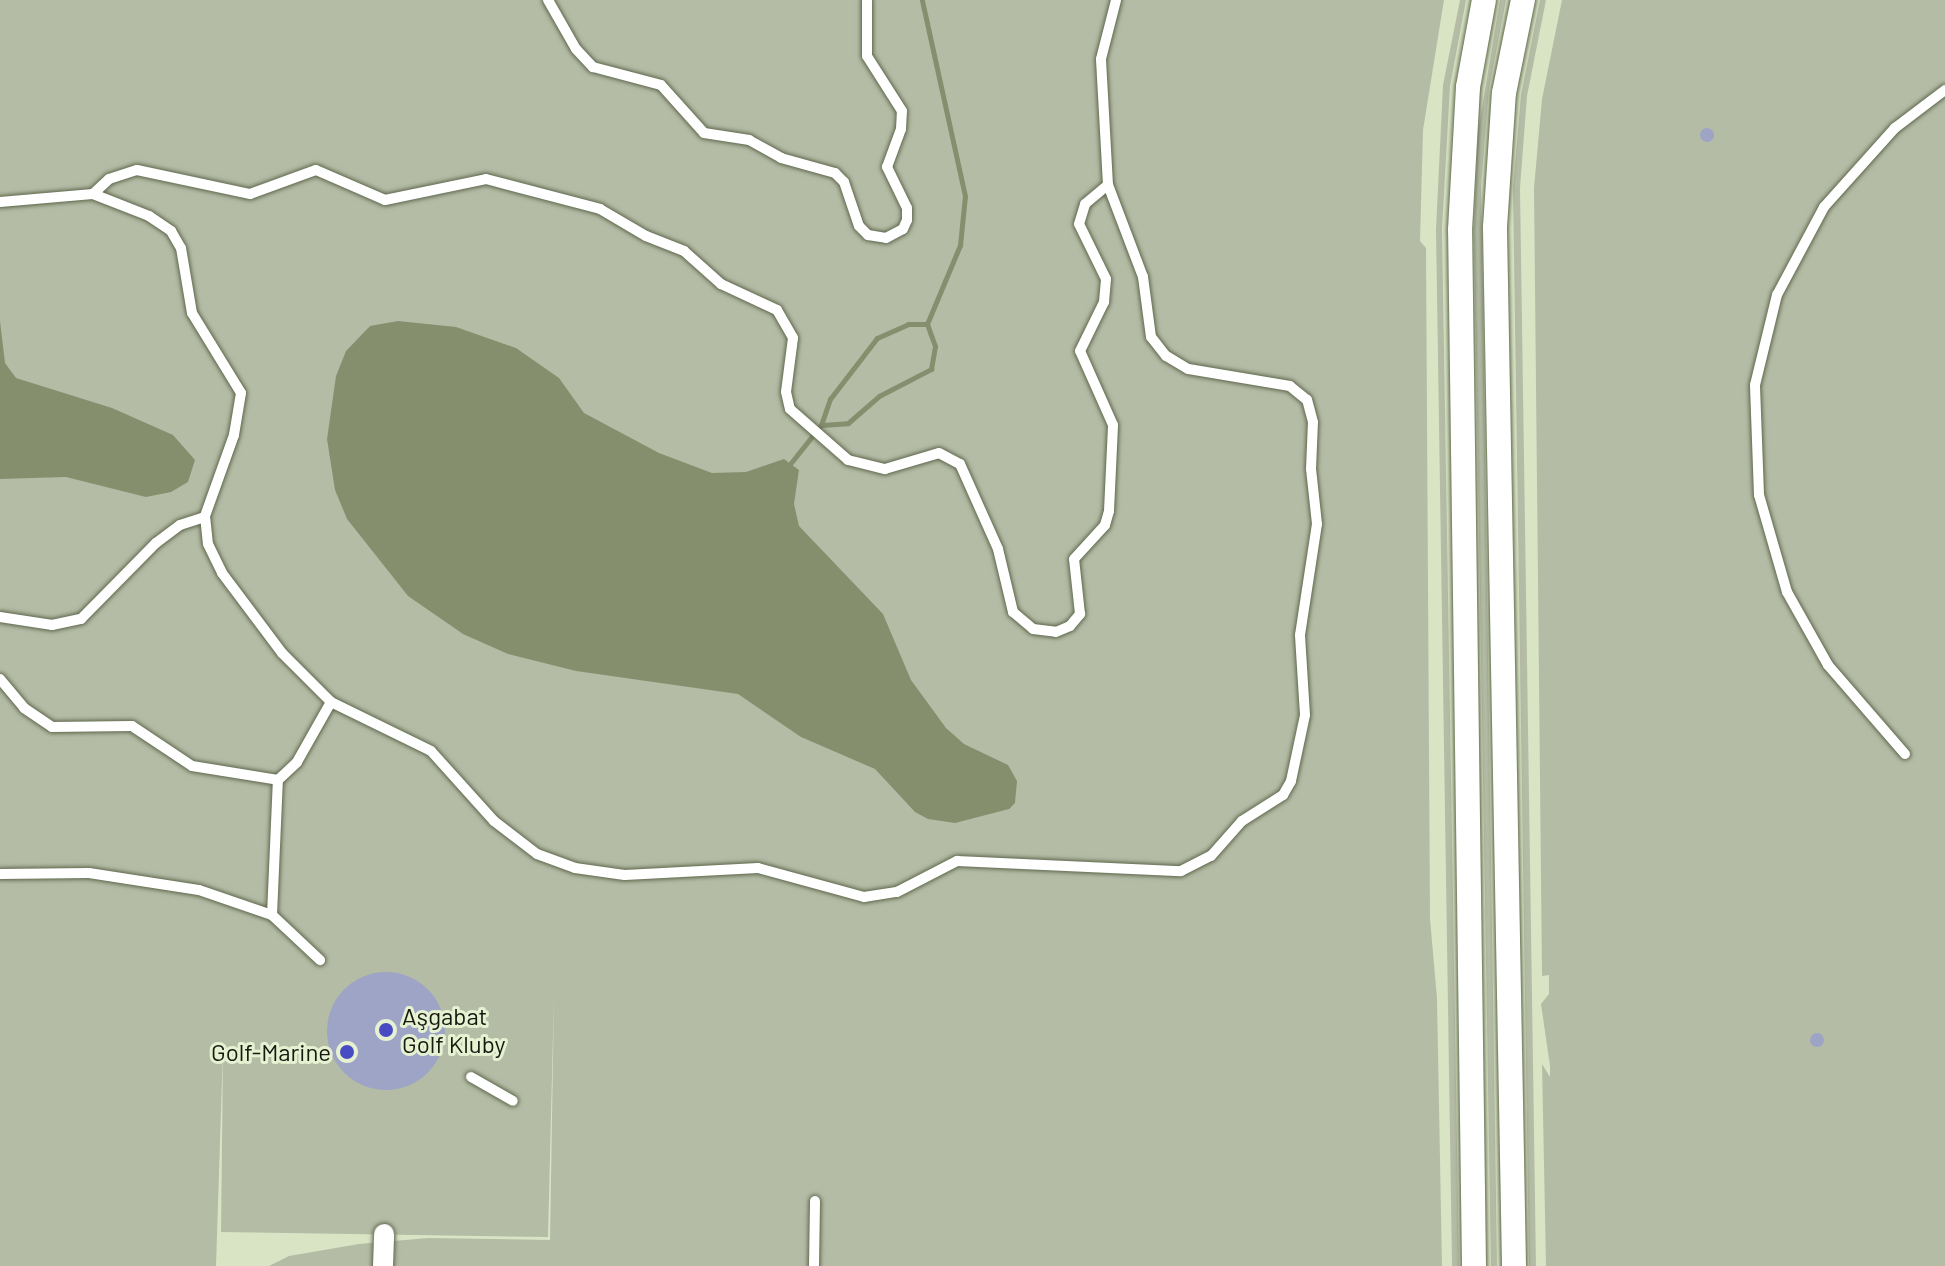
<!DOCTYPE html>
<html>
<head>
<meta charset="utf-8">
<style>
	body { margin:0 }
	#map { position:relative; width:1945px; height:1266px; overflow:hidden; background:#d9e4c5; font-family:Barlow,sans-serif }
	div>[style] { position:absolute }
	.green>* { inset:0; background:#b5bca6 }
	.water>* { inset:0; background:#858f6e }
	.stream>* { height:5px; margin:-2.5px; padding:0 2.5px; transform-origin:2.5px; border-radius:2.5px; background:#858f6e }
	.building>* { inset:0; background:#9da4c6 }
	.round { border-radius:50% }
	.roads { filter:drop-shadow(0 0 2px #5f684d) drop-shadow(0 0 2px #5f684d) }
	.service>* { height:10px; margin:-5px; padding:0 5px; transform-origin:5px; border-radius:5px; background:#fff }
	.minor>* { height:20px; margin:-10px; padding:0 10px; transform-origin:10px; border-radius:10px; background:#fff }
	.tertiary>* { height:24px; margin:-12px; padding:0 12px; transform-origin:12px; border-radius:12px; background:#fff }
	.dots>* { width:22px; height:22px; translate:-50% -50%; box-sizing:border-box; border:4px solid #e6f1d2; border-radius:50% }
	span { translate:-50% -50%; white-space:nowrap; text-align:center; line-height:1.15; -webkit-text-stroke:6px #e6f1d2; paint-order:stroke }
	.poi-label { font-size:24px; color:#16190f }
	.left { translate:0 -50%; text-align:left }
	.right { translate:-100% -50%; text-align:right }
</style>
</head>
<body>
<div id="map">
	<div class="green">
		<i style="clip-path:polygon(0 0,1444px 0,1423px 130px,1420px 241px,1426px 248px,1430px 919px,1437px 998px,1442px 1266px,269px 1266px,289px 1256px,359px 1244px,428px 1238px,550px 1240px,554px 995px,548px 1237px,221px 1232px,223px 1049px,216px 1266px,0 1266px)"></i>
		<i style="clip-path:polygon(1460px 0,1466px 0,1450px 86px,1442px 229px,1459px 1266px,1452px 1266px,1436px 229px,1443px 85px)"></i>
		<i style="clip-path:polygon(1500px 0,1506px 0,1489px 89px,1481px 186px,1497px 1266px,1491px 1266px,1474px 230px,1478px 132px)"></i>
		<i style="clip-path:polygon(1540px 0,1546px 0,1527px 96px,1520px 188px,1536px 1266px,1529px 1266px,1513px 188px,1521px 95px)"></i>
		<i style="clip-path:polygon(1562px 0,1945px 0,1945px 1266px,1546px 1266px,1542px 1064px,1550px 1077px,1550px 1066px,1541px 1004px,1549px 994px,1549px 975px,1542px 976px,1534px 188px,1542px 99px)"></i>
	</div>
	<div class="water">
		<i style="clip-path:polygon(0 321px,5px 363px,16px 378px,112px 408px,173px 435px,195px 460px,188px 482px,171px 492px,146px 497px,66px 477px,0 479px)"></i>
		<i style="clip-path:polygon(398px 321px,456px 327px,516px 348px,559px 378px,584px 413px,659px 453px,712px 473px,746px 472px,784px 459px,799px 470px,794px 504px,799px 526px,883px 614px,911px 680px,946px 728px,964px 744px,1008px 765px,1017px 781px,1015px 803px,1009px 809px,955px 823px,928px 819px,915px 812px,875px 769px,801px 737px,738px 694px,576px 671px,508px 654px,463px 634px,408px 596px,347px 519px,335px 490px,327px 439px,336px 376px,346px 351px,370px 326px)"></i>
	</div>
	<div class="stream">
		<i style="left:822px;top:425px;width:26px;rotate:-4deg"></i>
		<i style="left:848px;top:423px;width:41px;rotate:-41.1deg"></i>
		<i style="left:879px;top:396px;width:59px;rotate:-27.4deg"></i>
		<i style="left:931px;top:369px;width:23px;rotate:-80deg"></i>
		<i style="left:935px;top:346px;width:23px;rotate:-110deg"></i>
		<i style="left:790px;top:464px;width:50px;rotate:-51.5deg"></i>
		<i style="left:821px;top:425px;width:28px;rotate:-71deg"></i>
		<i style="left:830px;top:399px;width:77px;rotate:-52.4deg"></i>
		<i style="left:877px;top:338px;width:34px;rotate:-24deg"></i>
		<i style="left:908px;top:324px;width:19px"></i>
		<i style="left:927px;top:324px;width:86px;rotate:-67.3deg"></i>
		<i style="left:960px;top:245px;width:49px;rotate:-84.2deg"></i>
		<i style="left:965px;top:196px;width:201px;rotate:-102.4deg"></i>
	</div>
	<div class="building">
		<i class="round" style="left:1700px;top:128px;width:14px;height:14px"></i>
		<i class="round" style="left:327px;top:972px;width:118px;height:118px"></i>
		<i class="round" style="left:1810px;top:1033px;width:14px;height:14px"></i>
	</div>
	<div class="roads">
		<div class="service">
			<i style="left:548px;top:0;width:56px;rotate:60.3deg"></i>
			<i style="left:576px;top:49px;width:25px;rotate:47deg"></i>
			<i style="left:593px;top:67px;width:70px;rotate:14.8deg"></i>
			<i style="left:661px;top:85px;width:64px;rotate:48.1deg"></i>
			<i style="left:704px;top:133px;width:46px;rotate:8.8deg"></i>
			<i style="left:749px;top:140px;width:37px;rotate:29deg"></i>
			<i style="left:781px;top:158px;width:56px;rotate:15.5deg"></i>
			<i style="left:835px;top:173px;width:13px;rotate:45deg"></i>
			<i style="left:844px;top:182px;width:46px;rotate:71.2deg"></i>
			<i style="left:859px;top:226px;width:13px;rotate:45deg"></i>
			<i style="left:868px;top:235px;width:18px;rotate:9deg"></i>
			<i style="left:886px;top:238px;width:19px;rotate:-28deg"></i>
			<i style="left:903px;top:229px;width:10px;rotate:-66deg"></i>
			<i style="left:907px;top:220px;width:12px;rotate:-90deg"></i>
			<i style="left:907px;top:208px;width:46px;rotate:-116deg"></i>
			<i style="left:887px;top:167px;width:40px;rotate:-69.8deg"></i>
			<i style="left:901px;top:129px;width:18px;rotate:-87deg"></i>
			<i style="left:902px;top:111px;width:65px;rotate:-122.5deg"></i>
			<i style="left:867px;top:56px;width:56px;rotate:-90deg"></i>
			<i style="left:93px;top:194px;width:22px;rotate:-43deg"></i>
			<i style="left:109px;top:179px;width:29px;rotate:-18deg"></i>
			<i style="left:137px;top:170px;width:116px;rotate:12deg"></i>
			<i style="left:250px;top:194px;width:70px;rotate:-20deg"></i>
			<i style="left:316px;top:170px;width:75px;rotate:23.5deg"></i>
			<i style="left:385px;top:200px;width:103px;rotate:-11.7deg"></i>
			<i style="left:486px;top:179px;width:118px;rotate:14.7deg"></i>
			<i style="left:600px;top:209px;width:53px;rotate:30.4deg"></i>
			<i style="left:646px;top:236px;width:41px;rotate:21.5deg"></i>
			<i style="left:684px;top:251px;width:50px;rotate:41.7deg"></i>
			<i style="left:721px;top:284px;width:62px;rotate:24.9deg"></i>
			<i style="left:777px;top:310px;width:32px;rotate:60deg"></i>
			<i style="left:793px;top:338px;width:54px;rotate:97.4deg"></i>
			<i style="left:786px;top:392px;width:17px;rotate:77deg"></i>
			<i style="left:790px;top:409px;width:77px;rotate:41.3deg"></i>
			<i style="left:848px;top:460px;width:38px;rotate:14deg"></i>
			<i style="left:885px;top:469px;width:56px;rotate:-16.5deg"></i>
			<i style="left:939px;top:453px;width:24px;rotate:28deg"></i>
			<i style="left:960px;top:464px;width:93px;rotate:65.9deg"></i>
			<i style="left:998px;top:549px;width:65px;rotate:76.6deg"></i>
			<i style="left:1013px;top:612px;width:26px;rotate:40deg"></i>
			<i style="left:1033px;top:629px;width:23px;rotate:7deg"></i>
			<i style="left:1056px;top:632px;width:15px;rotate:-23deg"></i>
			<i style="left:1070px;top:626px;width:16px;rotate:-50deg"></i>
			<i style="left:1080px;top:614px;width:55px;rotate:-96.2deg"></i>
			<i style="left:1074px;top:559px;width:46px;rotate:-47.6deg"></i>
			<i style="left:1105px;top:525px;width:15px;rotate:-74deg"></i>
			<i style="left:1109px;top:511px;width:86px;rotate:-87.3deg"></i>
			<i style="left:1113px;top:425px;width:81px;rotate:-114deg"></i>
			<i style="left:1080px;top:351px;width:55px;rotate:-63.9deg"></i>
			<i style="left:1104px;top:302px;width:23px;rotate:-85deg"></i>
			<i style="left:1106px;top:279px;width:61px;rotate:-116.1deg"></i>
			<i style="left:1079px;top:224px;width:21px;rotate:-73deg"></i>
			<i style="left:1085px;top:204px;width:30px;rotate:-40deg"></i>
			<i style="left:0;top:202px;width:93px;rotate:-4.9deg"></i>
			<i style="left:93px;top:194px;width:60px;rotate:21.4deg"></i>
			<i style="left:149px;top:216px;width:27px;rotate:34deg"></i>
			<i style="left:171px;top:231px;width:20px;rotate:60deg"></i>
			<i style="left:181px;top:248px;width:66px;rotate:80.4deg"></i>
			<i style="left:192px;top:313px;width:94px;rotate:58.5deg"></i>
			<i style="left:241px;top:393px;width:43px;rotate:99.5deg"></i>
			<i style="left:234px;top:435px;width:86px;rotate:109.7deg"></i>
			<i style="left:205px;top:516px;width:28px;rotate:84deg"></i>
			<i style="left:208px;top:544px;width:32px;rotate:64deg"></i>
			<i style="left:222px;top:573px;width:100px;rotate:53.1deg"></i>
			<i style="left:282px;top:653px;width:69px;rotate:45deg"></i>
			<i style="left:331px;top:702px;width:111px;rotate:26.1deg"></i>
			<i style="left:431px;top:751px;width:94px;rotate:48deg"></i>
			<i style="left:494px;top:821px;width:54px;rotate:37.5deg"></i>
			<i style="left:537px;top:854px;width:40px;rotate:20.2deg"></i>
			<i style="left:575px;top:868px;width:50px;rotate:8deg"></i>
			<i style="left:625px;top:875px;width:133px;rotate:-3deg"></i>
			<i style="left:758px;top:868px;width:110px;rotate:15.3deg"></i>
			<i style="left:864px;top:897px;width:33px;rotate:-9deg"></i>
			<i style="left:897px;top:892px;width:68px;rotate:-27.3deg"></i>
			<i style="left:957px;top:861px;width:224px;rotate:2.6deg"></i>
			<i style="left:1181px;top:871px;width:34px;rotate:-27deg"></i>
			<i style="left:1211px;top:856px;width:47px;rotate:-48.5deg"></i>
			<i style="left:1242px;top:821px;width:49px;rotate:-32.4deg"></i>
			<i style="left:1283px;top:795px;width:16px;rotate:-60deg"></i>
			<i style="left:1291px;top:781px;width:67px;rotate:-78deg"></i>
			<i style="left:1305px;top:715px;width:80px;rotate:-93.6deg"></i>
			<i style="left:1300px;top:635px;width:112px;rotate:-81.3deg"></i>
			<i style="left:1317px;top:524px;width:55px;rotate:-96.2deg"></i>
			<i style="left:1311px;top:469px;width:47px;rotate:-87.6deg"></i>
			<i style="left:1313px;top:422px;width:23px;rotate:-105deg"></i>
			<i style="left:1307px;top:400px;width:22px;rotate:-141deg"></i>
			<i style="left:1290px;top:386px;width:103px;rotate:-170.5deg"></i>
			<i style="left:1188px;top:369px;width:26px;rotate:-149deg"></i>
			<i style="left:1166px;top:356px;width:24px;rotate:-128deg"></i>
			<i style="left:1151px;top:337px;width:61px;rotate:-97.6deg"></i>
			<i style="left:1143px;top:277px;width:98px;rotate:-110.8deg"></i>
			<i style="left:1108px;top:185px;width:126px;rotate:-93.2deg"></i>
			<i style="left:1101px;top:59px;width:61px;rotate:-75.7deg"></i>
			<i style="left:0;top:617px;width:53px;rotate:8.7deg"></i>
			<i style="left:52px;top:625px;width:30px;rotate:-12deg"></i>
			<i style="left:81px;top:619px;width:107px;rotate:-45.4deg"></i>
			<i style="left:156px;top:543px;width:30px;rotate:-37deg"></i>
			<i style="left:180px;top:525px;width:26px;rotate:-18deg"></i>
			<i style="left:0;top:679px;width:38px;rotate:50deg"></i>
			<i style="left:24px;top:708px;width:34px;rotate:34deg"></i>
			<i style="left:52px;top:727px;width:80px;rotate:-0.7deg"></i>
			<i style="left:132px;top:726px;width:72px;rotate:33.7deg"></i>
			<i style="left:192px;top:766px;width:87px;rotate:9.2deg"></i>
			<i style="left:1905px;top:754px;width:118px;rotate:-130.9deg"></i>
			<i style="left:1828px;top:665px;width:84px;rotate:-119.3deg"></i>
			<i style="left:1787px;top:592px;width:101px;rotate:-106.1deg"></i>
			<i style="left:1759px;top:495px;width:110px;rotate:-92.1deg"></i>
			<i style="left:1755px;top:385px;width:93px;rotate:-76.3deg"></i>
			<i style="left:1777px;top:295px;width:100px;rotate:-61.9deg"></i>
			<i style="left:1824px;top:207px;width:106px;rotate:-48.1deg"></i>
			<i style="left:1895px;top:128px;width:63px;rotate:-37.2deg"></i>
			<i style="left:0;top:874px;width:89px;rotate:-0.6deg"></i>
			<i style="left:89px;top:873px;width:111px;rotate:8.8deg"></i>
			<i style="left:199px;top:890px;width:77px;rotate:18.9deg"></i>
			<i style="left:272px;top:915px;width:66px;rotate:43.2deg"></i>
			<i style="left:272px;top:915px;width:135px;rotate:-87.5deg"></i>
			<i style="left:278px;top:780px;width:26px;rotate:-43deg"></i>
			<i style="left:297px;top:762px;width:69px;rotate:-60.5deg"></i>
			<i style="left:471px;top:1077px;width:48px;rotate:29.7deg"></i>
			<i style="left:814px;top:1266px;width:65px;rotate:-89.1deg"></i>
		</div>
		<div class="minor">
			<i style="left:383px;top:1266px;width:32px;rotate:-88deg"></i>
		</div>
		<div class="tertiary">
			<i style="left:1474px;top:1266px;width:1036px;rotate:-90.77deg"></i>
			<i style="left:1460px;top:230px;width:143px;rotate:-86.8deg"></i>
			<i style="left:1468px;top:87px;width:88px;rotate:-79.6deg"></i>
			<i style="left:1514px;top:1266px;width:1039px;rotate:-91.05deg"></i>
			<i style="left:1495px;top:227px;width:134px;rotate:-86.2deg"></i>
			<i style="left:1504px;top:93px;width:95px;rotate:-78.5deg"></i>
		</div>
	</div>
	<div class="dots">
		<i style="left:386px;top:1030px;background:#484bc1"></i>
		<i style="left:347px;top:1052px;background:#484bc1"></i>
	</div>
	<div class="poi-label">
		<span class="left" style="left:402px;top:1030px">Aşgabat<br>Golf Kluby</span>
		<span class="right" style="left:331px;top:1052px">Golf-Marine</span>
	</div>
</div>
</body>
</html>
